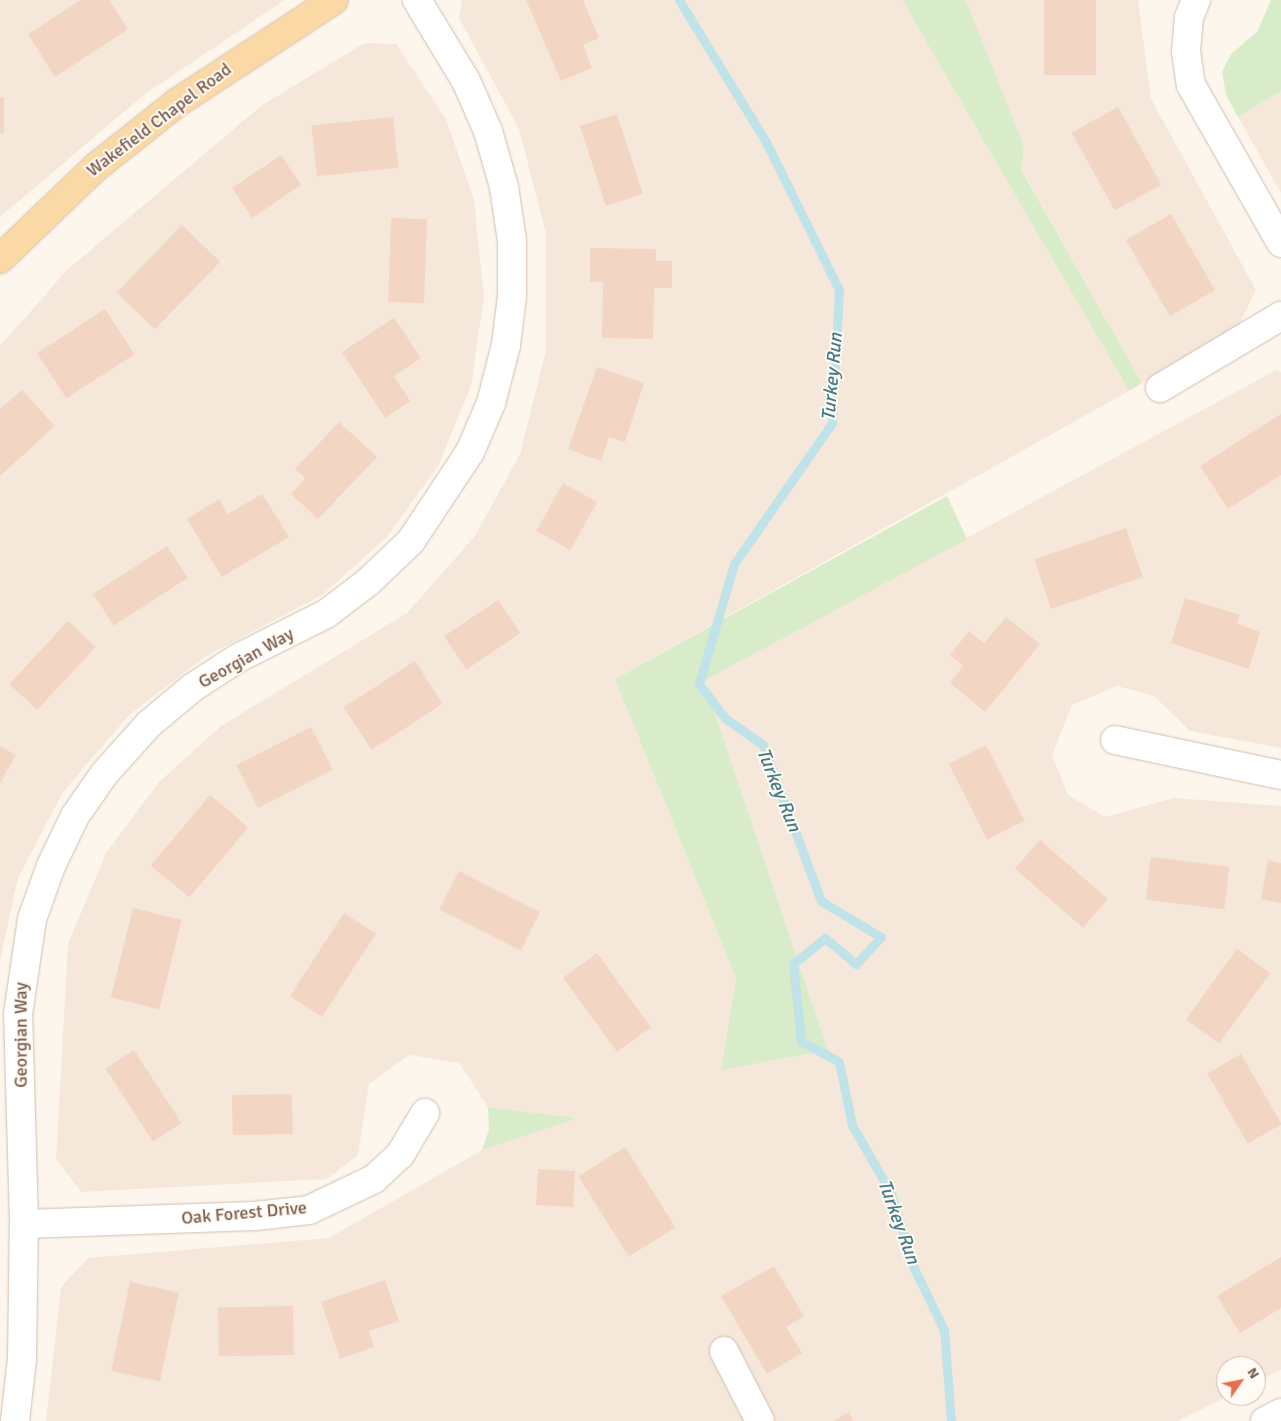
<!DOCTYPE html>
<html>
<head>
<meta charset="utf-8">
<style>
	body { margin:0 }
	#map { position:relative; width:1281px; height:1421px; overflow:hidden; background:#fdf6ec; font-family:Signika,sans-serif }
	div>[style] { position:absolute }
	.residential>* { inset:0; background:#f5e8da }
	.green>* { inset:0; background:#d8ecc9 }
	.stream>* { height:9px; margin:-4.5px; padding:0 4.5px; transform-origin:4.5px; border-radius:4.5px; background:#bfe3e8 }
	.building>* { inset:0; background:#f3d5c3; transform-origin:0 0 }
	.roads { filter:drop-shadow(0 0 1px #d1beb0) drop-shadow(0 0 1px #d1beb0) }
	.minor>* { height:28px; margin:-14px; padding:0 14px; transform-origin:14px; border-radius:14px; background:#fff }
	.major>* { height:28px; margin:-14px; padding:0 14px; transform-origin:14px; border-radius:14px; background:#fbd9a5 }
	span { translate:-50% -50%; white-space:nowrap; text-align:center; line-height:1.15; -webkit-text-stroke:4px #fffaf3; paint-order:stroke }
	.street-label { font-size:18px; color:#7a5c4d }
	.water-label { font-size:19px; color:#437c86; font-style:italic }
	.north { position:absolute; left:1216px; top:1356px; width:50px; height:50px; box-sizing:border-box; background:#fffaf3; border:1px solid #cabbb1; border-radius:50%; rotate:57deg; font-size:14px; font-weight:700; line-height:20px; text-align:center; color:#7a5c4d }
	.north::after { content:''; display:block; margin:auto; width:18px; height:22px; background:#e76f51; clip-path:polygon(50% 0,100% 100%,50% 72%,0 100%) }
</style>
</head>
<body>
<div id="map">
	<div class="residential">
		<i style="clip-path:polygon(0 0,285px 0,145px 94px,0 217px)"></i>
		<i style="clip-path:polygon(462px 0,902px 0,1129px 391px,615px 679px,736px 978px,721px 1069px,828px 1050px,704px 681px,1276px 370px,1281px 372px,1281px 748px,1190px 731px,1154px 696px,1117px 686px,1072px 705px,1052px 755px,1068px 795px,1105px 817px,1174px 798px,1281px 806px,1281px 1370px,1256px 1382px,1256px 1366px,1226px 1366px,1228px 1396px,1178px 1421px,46px 1421px,61px 1287px,88px 1258px,329px 1238px,482px 1150px,575px 1118px,488px 1107px,459px 1063px,409px 1055px,369px 1084px,358px 1155px,327px 1179px,81px 1192px,56px 1159px,68px 944px,106px 853px,159px 782px,221px 726px,407px 613px,475px 536px,520px 454px,546px 350px,546px 234px,519px 129px,459px 18px)"></i>
		<i style="clip-path:polygon(966px 0,1138px 0,1151px 99px,1256px 290px,1238px 327px,1142px 383px,1021px 168px,1024px 146px)"></i>
		<i style="clip-path:polygon(364px 43px,396px 44px,446px 119px,474px 200px,484px 297px,471px 386px,438px 466px,387px 537px,322px 595px,206px 656px,129px 715px,63px 792px,18px 878px,0 961px,0 346px,67px 270px,261px 106px)"></i>
		<i style="clip-path:polygon(1281px 91px,1281px 193px,1238px 117px)"></i>
	</div>
	<div class="green">
		<i style="clip-path:polygon(902px 0,966px 0,1024px 146px,1021px 169px,1142px 383px,1129px 391px)"></i>
		<i style="clip-path:polygon(1271px 0,1281px 0,1281px 91px,1238px 117px,1226px 95px,1222px 72px,1231px 54px,1257px 32px)"></i>
		<i style="clip-path:polygon(947px 496px,967px 539px,704px 681px,828px 1050px,721px 1070px,736px 978px,615px 679px)"></i>
		<i style="clip-path:polygon(488px 1107px,577px 1118px,482px 1150px,489px 1129px)"></i>
	</div>
	<div class="stream">
		<i style="left:679px;top:0;width:167px;rotate:58.5deg"></i>
		<i style="left:766px;top:142px;width:165px;rotate:63.7deg"></i>
		<i style="left:839px;top:290px;width:133px;rotate:93deg"></i>
		<i style="left:832px;top:423px;width:172px;rotate:124.8deg"></i>
		<i style="left:734px;top:564px;width:125px;rotate:106.3deg"></i>
		<i style="left:699px;top:684px;width:43px;rotate:52.6deg"></i>
		<i style="left:725px;top:718px;width:47px;rotate:35.4deg"></i>
		<i style="left:763px;top:745px;width:166px;rotate:69.6deg"></i>
		<i style="left:821px;top:901px;width:70px;rotate:31deg"></i>
		<i style="left:881px;top:937px;width:37px;rotate:133deg"></i>
		<i style="left:856px;top:964px;width:40px;rotate:-140deg"></i>
		<i style="left:825px;top:938px;width:41px;rotate:140.9deg"></i>
		<i style="left:793px;top:964px;width:77px;rotate:84.1deg"></i>
		<i style="left:801px;top:1041px;width:43px;rotate:28.9deg"></i>
		<i style="left:839px;top:1062px;width:64px;rotate:78.3deg"></i>
		<i style="left:852px;top:1125px;width:78px;rotate:60.2deg"></i>
		<i style="left:891px;top:1193px;width:78px;rotate:73deg"></i>
		<i style="left:914px;top:1268px;width:69px;rotate:64.2deg"></i>
		<i style="left:944px;top:1330px;width:91px;rotate:85.6deg"></i>
	</div>
	<div class="building">
		<i style="clip-path:polygon(81px 0,109px 0,128px 29px,55px 77px,28px 34px)"></i>
		<i style="clip-path:polygon(526px 0,583px 0,599px 38px,583px 45px,592px 68px,561px 81px)"></i>
		<i style="left:1044px;top:0;width:52px;height:75px"></i>
		<i style="left:0;top:97px;width:4px;height:37px"></i>
		<i style="left:1118px;top:107px;width:89px;height:53px;rotate:61deg"></i>
		<i style="left:617px;top:114px;width:84px;height:39px;rotate:72deg"></i>
		<i style="left:393px;top:117px;width:51px;height:82px;rotate:84deg"></i>
		<i style="left:281px;top:155px;width:36px;height:59px;rotate:56deg"></i>
		<i style="left:1171px;top:214px;width:88px;height:52px;rotate:60deg"></i>
		<i style="left:391px;top:218px;width:36px;height:84px;rotate:2deg"></i>
		<i style="left:182px;top:225px;width:53px;height:94px;rotate:44deg"></i>
		<i style="clip-path:polygon(590px 248px,656px 249px,656px 261px,672px 261px,672px 288px,654px 288px,653px 339px,602px 338px,603px 282px,590px 282px)"></i>
		<i style="left:105px;top:309px;width:54px;height:81px;rotate:57deg"></i>
		<i style="clip-path:polygon(394px 318px,421px 358px,394px 376px,410px 401px,385px 418px,342px 352px)"></i>
		<i style="clip-path:polygon(597px 367px,644px 383px,625px 442px,609px 437px,601px 461px,568px 449px)"></i>
		<i style="clip-path:polygon(22px 390px,55px 426px,0 476px,0 409px)"></i>
		<i style="clip-path:polygon(1281px 414px,1281px 475px,1228px 509px,1200px 466px)"></i>
		<i style="clip-path:polygon(339px 422px,377px 457px,318px 519px,291px 494px,305px 478px,295px 469px)"></i>
		<i style="left:563px;top:483px;width:39px;height:55px;rotate:29deg"></i>
		<i style="clip-path:polygon(262px 494px,289px 537px,222px 577px,187px 519px,219px 499px,228px 514px)"></i>
		<i style="left:1126px;top:528px;width:52px;height:97px;rotate:71deg"></i>
		<i style="left:167px;top:546px;width:38px;height:88px;rotate:57deg"></i>
		<i style="clip-path:polygon(1185px 598px,1240px 615px,1237px 624px,1260px 632px,1249px 669px,1171px 643px)"></i>
		<i style="left:498px;top:600px;width:40px;height:65px;rotate:56deg"></i>
		<i style="clip-path:polygon(1006px 617px,1040px 644px,985px 712px,950px 683px,963px 666px,950px 655px,969px 631px,984px 643px)"></i>
		<i style="left:68px;top:621px;width:38px;height:86px;rotate:43deg"></i>
		<i style="left:415px;top:661px;width:51px;height:85px;rotate:57deg"></i>
		<i style="left:311px;top:727px;width:48px;height:84px;rotate:63deg"></i>
		<i style="left:986px;top:745px;width:85px;height:42px;rotate:63deg"></i>
		<i style="clip-path:polygon(0 746px,16px 755px,0 783px)"></i>
		<i style="left:210px;top:795px;width:50px;height:92px;rotate:40deg"></i>
		<i style="left:1040px;top:840px;width:90px;height:38px;rotate:41deg"></i>
		<i style="left:1151px;top:857px;width:79px;height:43px;rotate:7deg"></i>
		<i style="clip-path:polygon(1268px 860px,1281px 863px,1281px 903px,1261px 899px)"></i>
		<i style="left:459px;top:871px;width:91px;height:43px;rotate:27deg"></i>
		<i style="left:133px;top:908px;width:50px;height:92px;rotate:14deg"></i>
		<i style="left:344px;top:913px;width:38px;height:99px;rotate:33deg"></i>
		<i style="left:1237px;top:949px;width:41px;height:87px;rotate:36deg"></i>
		<i style="left:597px;top:953px;width:92px;height:42px;rotate:54deg"></i>
		<i style="left:134px;top:1050px;width:87px;height:34px;rotate:57deg"></i>
		<i style="left:1241px;top:1054px;width:81px;height:39px;rotate:60deg"></i>
		<i style="left:292px;top:1094px;width:40px;height:60px;rotate:89deg"></i>
		<i style="left:625px;top:1147px;width:95px;height:55px;rotate:58deg"></i>
		<i style="left:538px;top:1169px;width:37px;height:36px;rotate:3deg"></i>
		<i style="clip-path:polygon(1281px 1257px,1281px 1308px,1240px 1333px,1217px 1296px)"></i>
		<i style="clip-path:polygon(774px 1266px,804px 1316px,786px 1327px,802px 1353px,767px 1374px,721px 1296px)"></i>
		<i style="clip-path:polygon(385px 1280px,399px 1321px,369px 1331px,374px 1347px,340px 1359px,321px 1302px)"></i>
		<i style="left:130px;top:1282px;width:50px;height:91px;rotate:12deg"></i>
		<i style="left:293px;top:1306px;width:49px;height:75px;rotate:89deg"></i>
		<i style="clip-path:polygon(849px 1412px,854px 1421px,833px 1421px)"></i>
	</div>
	<div class="roads">
		<div class="minor">
			<i style="left:1196px;top:0;width:18px;rotate:112deg"></i>
			<i style="left:1189px;top:17px;width:34px;rotate:95deg"></i>
			<i style="left:1186px;top:51px;width:34px;rotate:82deg"></i>
			<i style="left:1191px;top:85px;width:182px;rotate:60.3deg"></i>
			<i style="left:1160px;top:388px;width:141px;rotate:-30.8deg"></i>
			<i style="left:1115px;top:740px;width:170px;rotate:11.9deg"></i>
			<i style="left:24px;top:1224px;width:231px;rotate:-2deg"></i>
			<i style="left:255px;top:1216px;width:54px;rotate:-6.3deg"></i>
			<i style="left:309px;top:1210px;width:72px;rotate:-25.5deg"></i>
			<i style="left:374px;top:1179px;width:35px;rotate:-43deg"></i>
			<i style="left:400px;top:1155px;width:49px;rotate:-59.2deg"></i>
			<i style="left:724px;top:1351px;width:79px;rotate:62.8deg"></i>
			<i style="left:15px;top:1421px;width:62px;rotate:-83.6deg"></i>
			<i style="left:22px;top:1359px;width:135px;rotate:-89.2deg"></i>
			<i style="left:24px;top:1224px;width:210px;rotate:-91.6deg"></i>
			<i style="left:18px;top:1014px;width:96px;rotate:-81.6deg"></i>
			<i style="left:32px;top:919px;width:56px;rotate:-70.3deg"></i>
			<i style="left:51px;top:866px;width:55px;rotate:-64.4deg"></i>
			<i style="left:75px;top:816px;width:52px;rotate:-55.1deg"></i>
			<i style="left:105px;top:773px;width:66px;rotate:-48.1deg"></i>
			<i style="left:149px;top:724px;width:56px;rotate:-39.9deg"></i>
			<i style="left:192px;top:688px;width:55px;rotate:-33.1deg"></i>
			<i style="left:238px;top:658px;width:98px;rotate:-26.6deg"></i>
			<i style="left:326px;top:614px;width:53px;rotate:-37.3deg"></i>
			<i style="left:368px;top:582px;width:59px;rotate:-43.6deg"></i>
			<i style="left:411px;top:541px;width:107px;rotate:-56.5deg"></i>
			<i style="left:470px;top:452px;width:53px;rotate:-66.8deg"></i>
			<i style="left:491px;top:403px;width:60px;rotate:-75.5deg"></i>
			<i style="left:506px;top:345px;width:49px;rotate:-83deg"></i>
			<i style="left:512px;top:296px;width:55px;rotate:-90deg"></i>
			<i style="left:512px;top:241px;width:55px;rotate:-98.4deg"></i>
			<i style="left:504px;top:187px;width:58px;rotate:-105.9deg"></i>
			<i style="left:488px;top:131px;width:55px;rotate:-113.7deg"></i>
			<i style="left:466px;top:81px;width:95px;rotate:-121.2deg"></i>
			<i style="left:1265px;top:1421px;width:18px;rotate:-27deg"></i>
		</div>
		<div class="major">
			<i style="left:0;top:259px;width:133px;rotate:-43.8deg"></i>
			<i style="left:96px;top:167px;width:105px;rotate:-38.4deg"></i>
			<i style="left:178px;top:102px;width:186px;rotate:-33.2deg"></i>
		</div>
	</div>
	<div class="street-label">
		<span style="left:159px;top:120px;rotate:-37deg">Wakefield Chapel Road</span>
		<span style="left:246px;top:658px;rotate:-29deg">Georgian Way</span>
		<span style="left:21px;top:1035px;rotate:-90deg">Georgian Way</span>
		<span style="left:244px;top:1213px;rotate:-5deg">Oak Forest Drive</span>
	</div>
	<div class="water-label">
		<span style="left:833px;top:377px;rotate:-85deg">Turkey Run</span>
		<span style="left:778px;top:790px;rotate:68deg">Turkey Run</span>
		<span style="left:898px;top:1222px;rotate:70deg">Turkey Run</span>
	</div>
	<div class="north">N</div>
</div>
</body>
</html>
